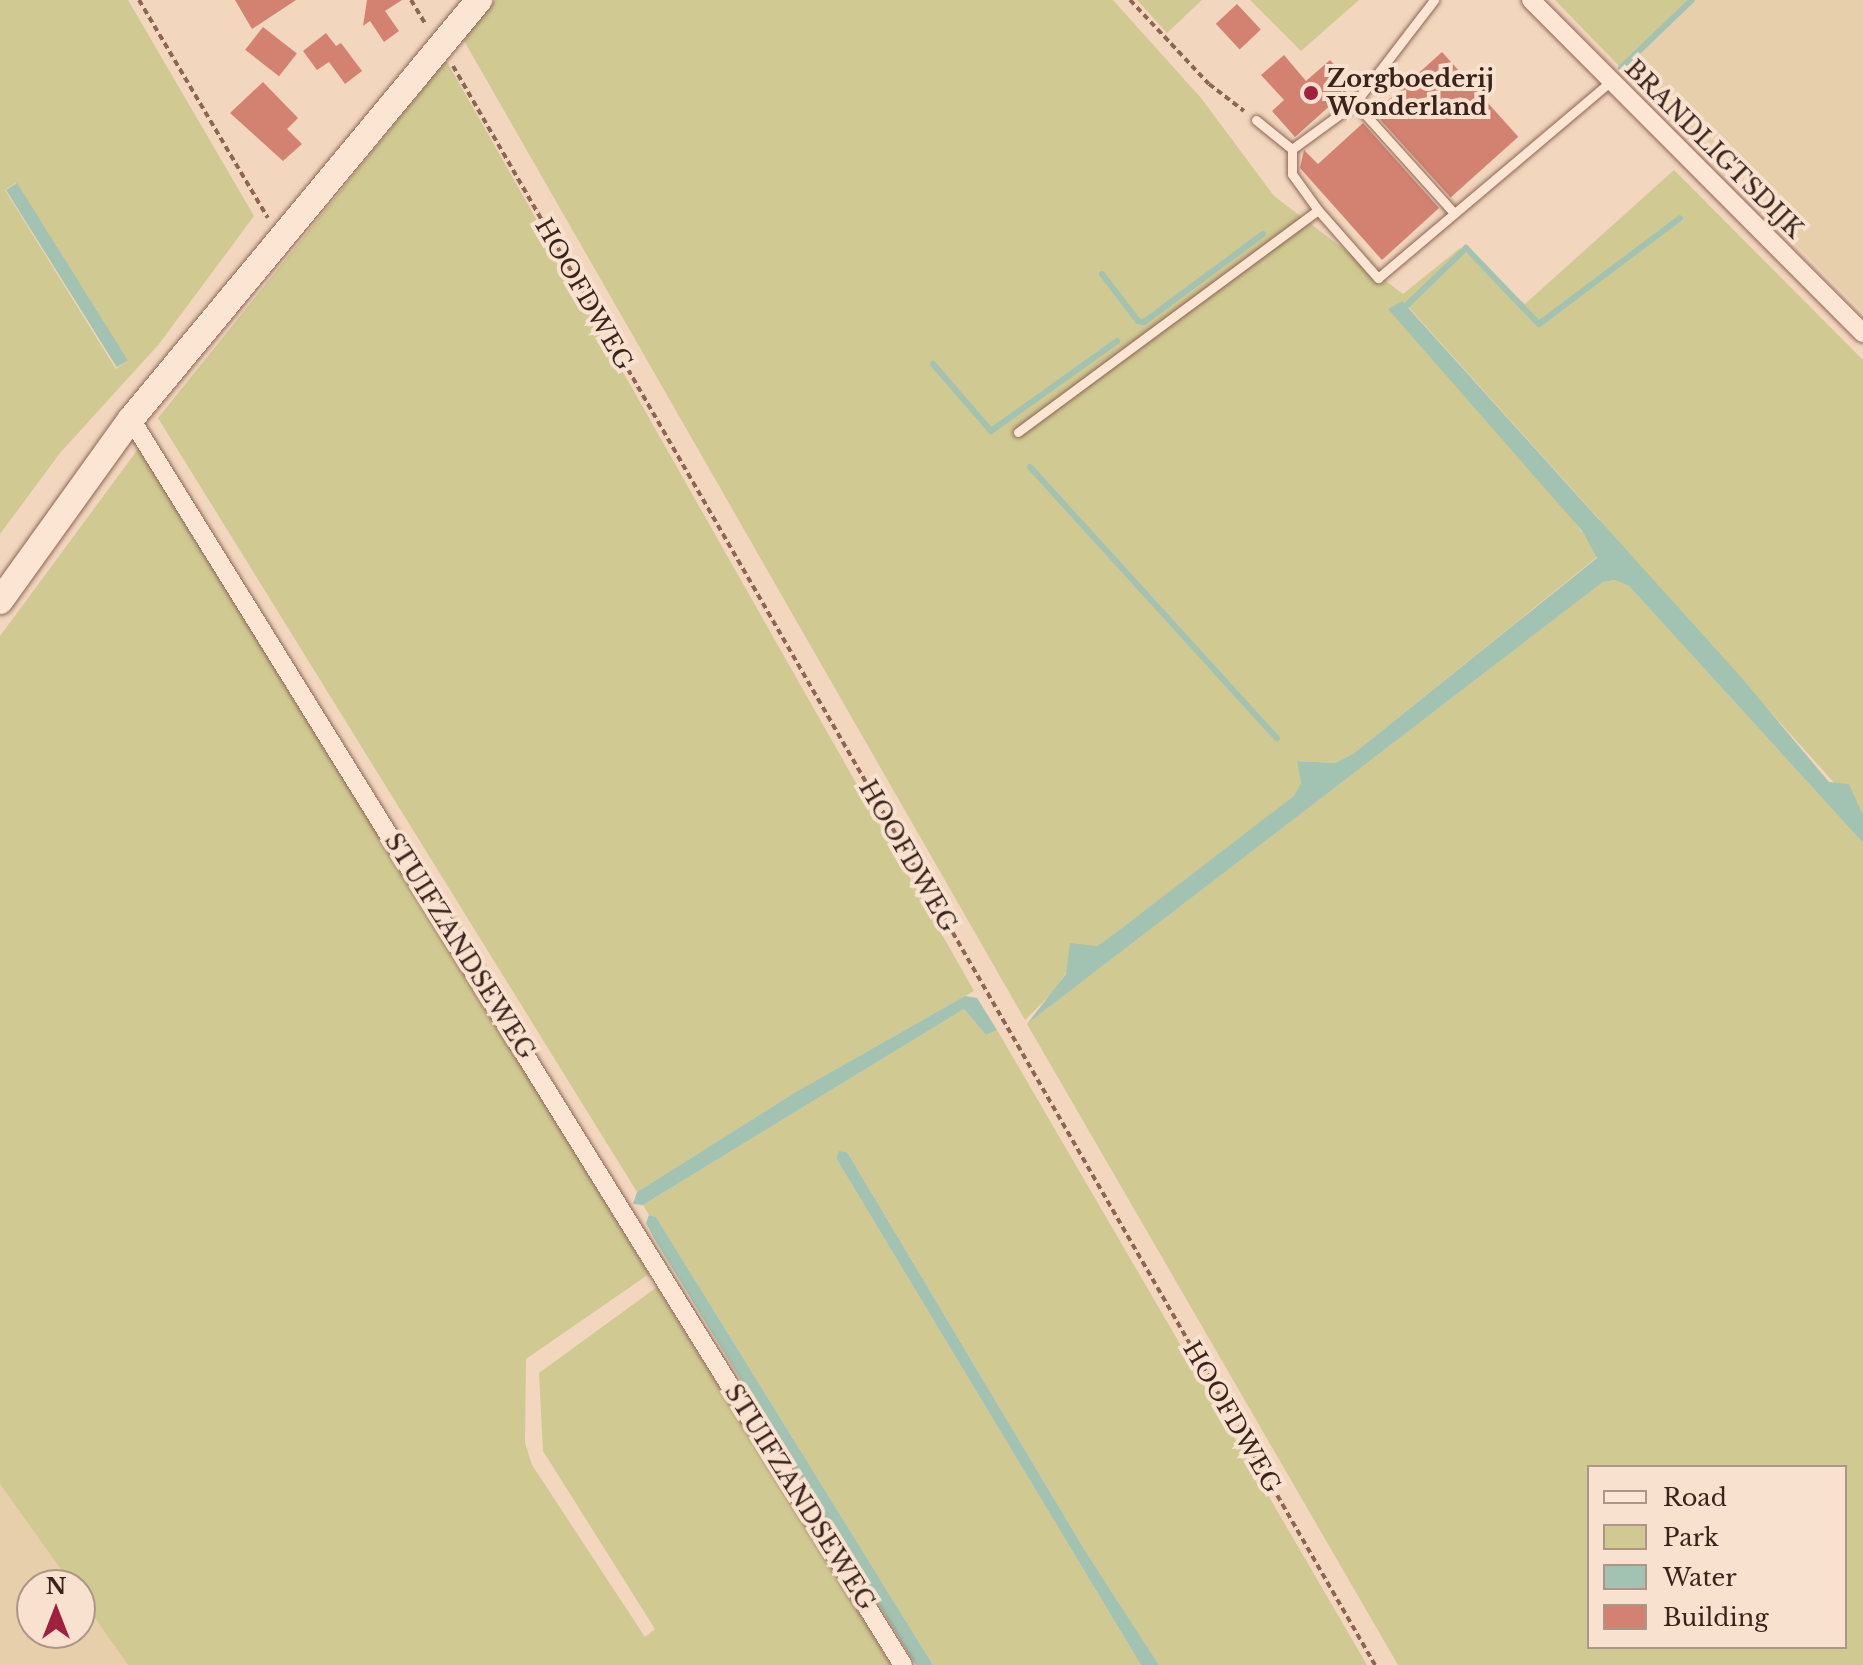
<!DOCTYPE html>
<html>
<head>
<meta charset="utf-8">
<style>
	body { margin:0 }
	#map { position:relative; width:1863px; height:1665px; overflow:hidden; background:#f2d6be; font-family:"Libre Baskerville",serif }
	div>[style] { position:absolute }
	.farmland>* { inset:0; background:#e8cfab }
	.green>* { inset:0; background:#d1c992 }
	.water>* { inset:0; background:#a2c3b1; transform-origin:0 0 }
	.stream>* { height:6px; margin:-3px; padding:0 3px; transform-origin:3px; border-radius:3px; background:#a2c3b1 }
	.building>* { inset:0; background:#d38271; transform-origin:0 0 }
	.path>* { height:4px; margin-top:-2px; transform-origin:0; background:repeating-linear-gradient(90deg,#8c6555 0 6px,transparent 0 10px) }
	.roads { filter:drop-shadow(0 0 2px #8c6555) drop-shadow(0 0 2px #8c6555) }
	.lane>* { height:9px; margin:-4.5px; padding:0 4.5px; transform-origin:4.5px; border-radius:4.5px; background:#fce5d2 }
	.street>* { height:18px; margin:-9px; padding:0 9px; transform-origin:9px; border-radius:9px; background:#fce5d2 }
	.secondary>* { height:26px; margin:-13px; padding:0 13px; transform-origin:13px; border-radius:13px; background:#fce5d2 }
	.dots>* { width:22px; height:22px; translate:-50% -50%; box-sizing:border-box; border:4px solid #f8e2cf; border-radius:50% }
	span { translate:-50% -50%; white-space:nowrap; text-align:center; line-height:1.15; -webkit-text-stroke:8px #f8e2cf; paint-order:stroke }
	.poi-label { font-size:24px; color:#3a231b; font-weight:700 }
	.left { translate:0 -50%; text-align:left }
	.street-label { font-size:24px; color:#3a231b }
	.legend { position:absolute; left:1587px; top:1465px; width:260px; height:184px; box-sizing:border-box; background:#f8e2cf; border:2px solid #ac9687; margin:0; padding:10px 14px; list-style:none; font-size:24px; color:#3a231b }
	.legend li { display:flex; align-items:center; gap:16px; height:40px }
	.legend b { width:40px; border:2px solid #ac9687 }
	.north { position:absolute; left:16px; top:1569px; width:80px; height:80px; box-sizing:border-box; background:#f8e2cf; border:2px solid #ac9687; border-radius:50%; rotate:0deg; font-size:22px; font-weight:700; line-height:32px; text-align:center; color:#3a231b }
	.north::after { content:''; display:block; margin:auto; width:28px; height:36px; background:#a02040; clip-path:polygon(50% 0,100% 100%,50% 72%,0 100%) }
</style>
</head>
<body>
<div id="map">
	<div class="farmland">
		<i style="clip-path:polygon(1690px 0,1863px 0,1863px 312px,1621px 68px)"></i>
		<i style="clip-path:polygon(0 1484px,72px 1585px,32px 1585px,32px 1633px,80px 1633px,80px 1597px,128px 1665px,0 1665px)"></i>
	</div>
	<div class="green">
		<i style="clip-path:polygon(evenodd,0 0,128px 0,254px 216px,159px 344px,60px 453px,0 534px,0 0,16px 183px,126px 361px,116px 369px,5px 190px,16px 183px)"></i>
		<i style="clip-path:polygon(evenodd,496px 0,1113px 0,1201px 98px,1274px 196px,1403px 294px,1460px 248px,1525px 304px,1674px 170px,1863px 360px,1863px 815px,1617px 541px,1353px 754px,1335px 763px,1298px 761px,1301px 783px,1295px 796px,1114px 934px,1097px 946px,1084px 946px,1053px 992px,1025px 1020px,463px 39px,496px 0,1403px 301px,1600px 520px,1600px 521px,1582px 532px,1403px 301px)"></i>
		<i style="clip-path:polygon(1137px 0,1202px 0,1167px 33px)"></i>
		<i style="clip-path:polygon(1250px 0,1359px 0,1301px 51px)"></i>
		<i style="clip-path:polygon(1555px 0,1690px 0,1621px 68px)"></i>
		<i style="clip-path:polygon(446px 60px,974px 991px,794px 1093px,637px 1192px,158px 418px)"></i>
		<i style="clip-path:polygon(141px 445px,649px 1274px,526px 1359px,525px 1443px,532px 1465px,645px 1637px,655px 1629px,543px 1451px,539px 1373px,657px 1287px,891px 1665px,128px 1665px,80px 1597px,80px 1585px,72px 1585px,0 1484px,0 636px)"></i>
		<i style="clip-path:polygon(evenodd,1615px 580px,1629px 586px,1863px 843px,1863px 1665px,1398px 1665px,1027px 1024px,1603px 582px,1615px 580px,1589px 1467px,1845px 1467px,1845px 1647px,1589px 1647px,1589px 1467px)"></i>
		<i style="clip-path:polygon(964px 1009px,986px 1035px,997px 1030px,1367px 1665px,1159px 1665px,1084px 1549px,847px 1152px,839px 1151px,836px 1158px,1141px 1665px,933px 1665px,656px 1217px,649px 1215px,643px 1205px)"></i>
	</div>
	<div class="water">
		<i style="left:17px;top:183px;width:209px;height:13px;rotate:58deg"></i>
		<i style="clip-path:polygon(1402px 301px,1741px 677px,1829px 782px,1849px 784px,1863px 815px,1863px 843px,1629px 586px,1615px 580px,1603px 582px,1027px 1024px,1066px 974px,1070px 943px,1097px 946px,1114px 934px,1294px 796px,1301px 783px,1297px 761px,1335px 763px,1353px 754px,1597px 558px,1583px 532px,1388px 309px)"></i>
		<i style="clip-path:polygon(965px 996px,977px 998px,997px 1030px,986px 1035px,964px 1009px,643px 1205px,633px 1204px,637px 1192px,794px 1093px)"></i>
		<i style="clip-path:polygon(839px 1151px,847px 1152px,1084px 1549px,1159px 1665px,1141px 1665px,836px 1158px)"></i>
		<i style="clip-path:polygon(649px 1215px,656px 1217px,933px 1665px,916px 1665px,655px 1240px,646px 1223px)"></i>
	</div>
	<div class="stream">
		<i style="left:1621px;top:68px;width:98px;rotate:-43.8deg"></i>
		<i style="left:1102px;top:274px;width:59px;rotate:52.5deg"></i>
		<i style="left:1138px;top:321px;width:6px;rotate:9deg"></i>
		<i style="left:1144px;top:322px;width:148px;rotate:-36.5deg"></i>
		<i style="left:1407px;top:305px;width:82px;rotate:-44deg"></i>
		<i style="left:1466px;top:248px;width:105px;rotate:46.2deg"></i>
		<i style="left:1539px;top:324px;width:176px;rotate:-36.9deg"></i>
		<i style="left:933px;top:364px;width:89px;rotate:49.1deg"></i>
		<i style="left:991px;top:431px;width:155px;rotate:-35.5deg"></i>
		<i style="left:1030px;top:467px;width:367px;rotate:47.7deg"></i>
	</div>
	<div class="building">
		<i style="clip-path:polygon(235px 0,296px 0,252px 29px)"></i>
		<i style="clip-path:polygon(367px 0,402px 0,385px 11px,399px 31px,384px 42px,370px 21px,363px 26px)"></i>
		<i style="left:1237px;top:4px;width:35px;height:29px;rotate:47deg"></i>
		<i style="left:263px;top:27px;width:43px;height:29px;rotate:38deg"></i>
		<i style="clip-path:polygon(326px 33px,336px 46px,341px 43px,362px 71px,345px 84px,329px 62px,317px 70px,303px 51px)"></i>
		<i style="left:1442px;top:52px;width:114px;height:91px;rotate:48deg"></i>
		<i style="clip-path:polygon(1284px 55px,1306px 81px,1330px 60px,1353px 85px,1295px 137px,1272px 111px,1284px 100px,1261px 75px)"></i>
		<i style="clip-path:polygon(263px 82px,298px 118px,287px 129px,302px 144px,283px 161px,230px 113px)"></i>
		<i style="clip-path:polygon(1363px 123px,1439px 208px,1382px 260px,1300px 168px,1304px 150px,1318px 164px)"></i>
	</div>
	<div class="path">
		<i style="left:139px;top:0;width:253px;rotate:59.4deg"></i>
		<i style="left:411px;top:0;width:29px;rotate:59deg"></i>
		<i style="left:1130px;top:0;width:115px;rotate:46.8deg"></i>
		<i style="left:1209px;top:84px;width:44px;rotate:37.6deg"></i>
		<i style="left:453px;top:66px;width:1846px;rotate:60.03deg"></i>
	</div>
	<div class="roads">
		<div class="lane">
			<i style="left:1355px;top:103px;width:130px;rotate:-52.5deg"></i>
			<i style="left:1256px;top:120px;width:46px;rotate:38.9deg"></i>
			<i style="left:1292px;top:149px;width:78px;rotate:-36.1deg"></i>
			<i style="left:1355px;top:103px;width:148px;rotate:48deg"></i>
			<i style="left:1292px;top:149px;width:25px;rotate:90deg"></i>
			<i style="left:1292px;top:174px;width:44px;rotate:54.2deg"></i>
			<i style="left:1018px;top:432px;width:373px;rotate:-36.5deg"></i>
			<i style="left:1318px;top:210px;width:91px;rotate:48.6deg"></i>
			<i style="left:1378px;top:278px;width:305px;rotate:-40.2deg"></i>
		</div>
		<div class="street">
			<i style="left:1531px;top:0;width:470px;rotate:45.1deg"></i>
			<i style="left:131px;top:419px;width:1466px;rotate:58.22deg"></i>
		</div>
		<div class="secondary">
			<i style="left:0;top:601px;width:224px;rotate:-54.3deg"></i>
			<i style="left:131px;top:419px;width:545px;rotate:-50.29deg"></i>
		</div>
	</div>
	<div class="dots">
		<i style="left:1311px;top:93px;background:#a02040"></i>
	</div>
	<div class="poi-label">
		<span class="left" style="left:1327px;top:93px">Zorgboederij<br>Wonderland</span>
	</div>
	<div class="street-label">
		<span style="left:1714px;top:149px;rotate:45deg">BRANDLIGTSDIJK</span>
		<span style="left:584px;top:294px;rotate:60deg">HOOFDWEG</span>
		<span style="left:908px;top:856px;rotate:60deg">HOOFDWEG</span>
		<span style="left:460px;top:946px;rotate:58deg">STUIFZANDSEWEG</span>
		<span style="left:1232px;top:1417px;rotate:60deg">HOOFDWEG</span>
		<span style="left:800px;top:1497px;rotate:58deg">STUIFZANDSEWEG</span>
	</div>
	<ul class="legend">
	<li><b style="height:10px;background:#fce5d2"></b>Road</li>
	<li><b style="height:22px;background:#d1c992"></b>Park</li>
	<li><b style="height:22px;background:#a2c3b1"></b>Water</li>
	<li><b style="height:22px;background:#d38271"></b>Building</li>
	</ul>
	<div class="north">N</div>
</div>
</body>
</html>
